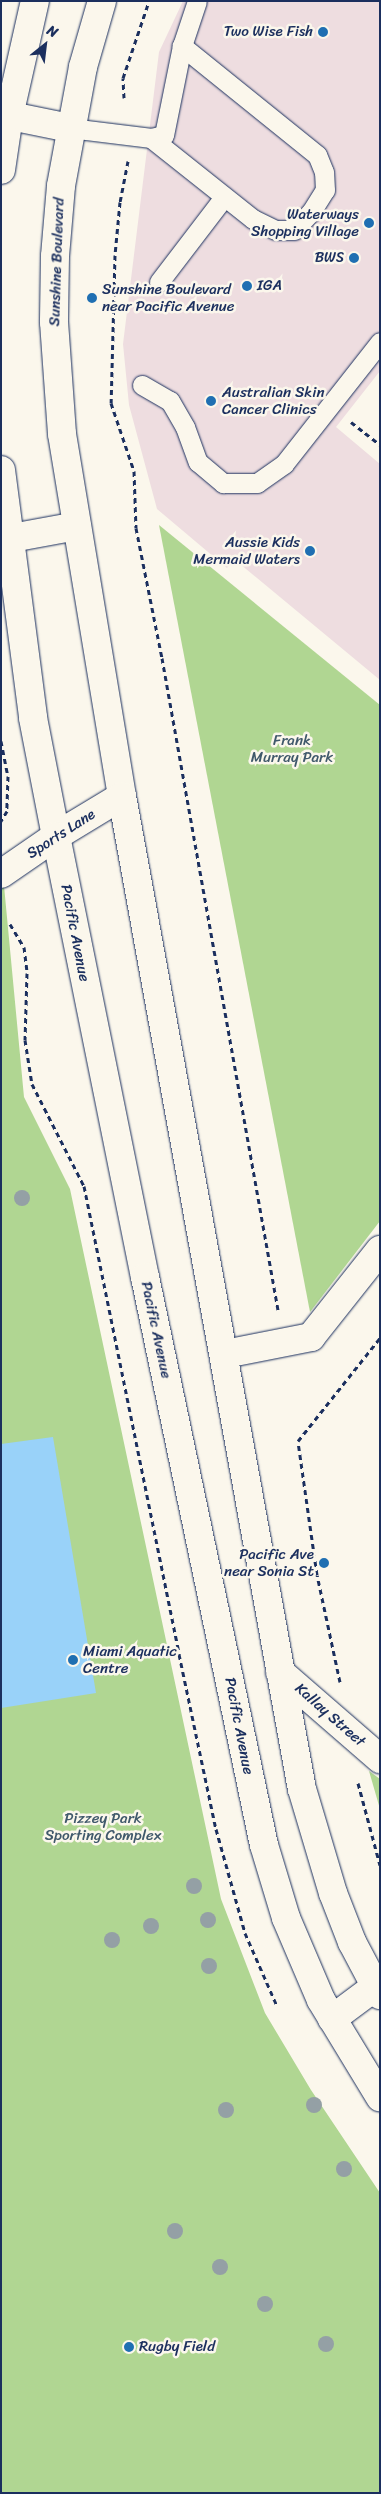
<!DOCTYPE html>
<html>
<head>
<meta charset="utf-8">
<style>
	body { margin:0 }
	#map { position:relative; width:381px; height:2494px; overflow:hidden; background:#fbf7ec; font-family:Sriracha,sans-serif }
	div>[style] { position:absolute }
	.built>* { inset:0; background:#eedde0 }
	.green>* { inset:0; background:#b0d692 }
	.water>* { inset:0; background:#99d2f9 }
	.path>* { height:3px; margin-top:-1.5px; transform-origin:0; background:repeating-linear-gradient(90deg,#1b2f5e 0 5px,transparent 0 9px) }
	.roads { filter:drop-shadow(0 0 1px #1b2f5e) drop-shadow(0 0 1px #1b2f5e) }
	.service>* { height:19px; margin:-9.5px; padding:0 9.5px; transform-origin:9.5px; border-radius:9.5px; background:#fbf7ec }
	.minor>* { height:28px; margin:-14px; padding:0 14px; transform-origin:14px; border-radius:14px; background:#fbf7ec }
	.tertiary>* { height:28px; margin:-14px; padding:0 14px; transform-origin:14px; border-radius:14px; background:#fbf7ec }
	.secondary>* { height:28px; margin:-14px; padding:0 14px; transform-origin:14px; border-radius:14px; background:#fbf7ec }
	.trees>* { width:16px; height:16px; margin:-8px; border-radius:50%; background:#94a0a5 }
	.dots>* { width:14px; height:14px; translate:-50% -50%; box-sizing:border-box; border:2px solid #fbf7ec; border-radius:50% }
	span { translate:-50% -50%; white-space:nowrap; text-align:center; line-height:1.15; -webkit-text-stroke:5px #fbf7ec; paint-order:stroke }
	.poi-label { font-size:15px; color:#1b2f5e }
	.right { translate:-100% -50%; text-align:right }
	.left { translate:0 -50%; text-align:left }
	.street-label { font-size:15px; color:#1b2f5e }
	.park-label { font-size:15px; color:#40596b }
	.frame { position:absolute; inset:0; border:2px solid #1b2f5e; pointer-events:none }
	.north { position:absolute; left:20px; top:20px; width:50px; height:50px; -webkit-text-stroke:4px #fbf7ec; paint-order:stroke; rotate:29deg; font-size:14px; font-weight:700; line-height:20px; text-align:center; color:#1b2f5e }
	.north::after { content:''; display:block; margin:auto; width:18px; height:22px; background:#1b2f5e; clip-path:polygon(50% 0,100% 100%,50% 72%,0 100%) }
</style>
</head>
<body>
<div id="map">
	<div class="built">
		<i style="clip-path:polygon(183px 1px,380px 1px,380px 371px,336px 427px,380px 464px,380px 680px,234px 559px,227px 568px,157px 509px,129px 405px,123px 344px,159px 52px)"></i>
	</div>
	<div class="green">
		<i style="clip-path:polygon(159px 525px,380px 705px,380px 1221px,310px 1312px)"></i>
		<i style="clip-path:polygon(1px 854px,24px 1097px,70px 1189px,221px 1899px,265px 2013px,311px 2090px,380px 2193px,380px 2493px,1px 2493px)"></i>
		<i style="clip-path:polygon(369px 1771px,380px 1779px,380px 1809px)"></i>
	</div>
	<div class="water">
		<i style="clip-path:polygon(53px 1437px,96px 1693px,1px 1708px,1px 1444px)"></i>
	</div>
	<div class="path">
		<i style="left:124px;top:98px;width:20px;rotate:-93deg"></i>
		<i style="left:123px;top:78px;width:81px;rotate:-71.3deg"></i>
		<i style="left:128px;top:161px;width:42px;rotate:101deg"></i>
		<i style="left:120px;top:202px;width:53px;rotate:95.4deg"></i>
		<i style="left:115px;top:255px;width:148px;rotate:91.5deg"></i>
		<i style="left:111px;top:403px;width:72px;rotate:71.3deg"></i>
		<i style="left:134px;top:471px;width:57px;rotate:88deg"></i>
		<i style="left:136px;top:528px;width:133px;rotate:78.7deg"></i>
		<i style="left:162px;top:658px;width:662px;rotate:79.91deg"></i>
		<i style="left:351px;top:422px;width:37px;rotate:38deg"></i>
		<i style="left:1px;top:741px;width:36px;rotate:79deg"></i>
		<i style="left:8px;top:776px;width:35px;rotate:92deg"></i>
		<i style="left:7px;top:811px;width:12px;rotate:121deg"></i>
		<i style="left:10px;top:924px;width:27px;rotate:59deg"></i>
		<i style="left:24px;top:947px;width:26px;rotate:83deg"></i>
		<i style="left:27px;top:973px;width:67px;rotate:91.7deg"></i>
		<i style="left:25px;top:1040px;width:45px;rotate:81deg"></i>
		<i style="left:32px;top:1084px;width:114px;rotate:63deg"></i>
		<i style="left:84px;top:1186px;width:478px;rotate:78.5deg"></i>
		<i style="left:179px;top:1654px;width:179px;rotate:78.1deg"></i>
		<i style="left:216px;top:1829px;width:108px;rotate:74.4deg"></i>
		<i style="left:245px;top:1933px;width:80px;rotate:66.3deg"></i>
		<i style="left:340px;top:1682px;width:109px;rotate:-102.1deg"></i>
		<i style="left:317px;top:1575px;width:135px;rotate:-98.1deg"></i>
		<i style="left:298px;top:1441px;width:132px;rotate:-51.5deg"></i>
		<i style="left:358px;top:1783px;width:85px;rotate:75deg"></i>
	</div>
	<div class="roads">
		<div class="service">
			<i style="left:70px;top:128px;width:82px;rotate:7deg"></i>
			<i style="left:151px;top:138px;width:13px;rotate:-13deg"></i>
			<i style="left:164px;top:135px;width:91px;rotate:-78.6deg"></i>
			<i style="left:182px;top:46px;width:47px;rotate:-71.6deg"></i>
			<i style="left:151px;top:138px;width:130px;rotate:38.5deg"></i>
			<i style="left:253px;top:219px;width:25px;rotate:26deg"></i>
			<i style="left:276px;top:230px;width:18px"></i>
			<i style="left:294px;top:230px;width:25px;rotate:-47deg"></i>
			<i style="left:311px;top:212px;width:26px;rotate:-58deg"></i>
			<i style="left:325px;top:190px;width:18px;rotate:-93deg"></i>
			<i style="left:324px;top:172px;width:18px;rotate:-112deg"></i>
			<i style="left:317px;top:155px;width:174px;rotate:-141.1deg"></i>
			<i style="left:159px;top:282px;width:107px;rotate:-52.6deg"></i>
			<i style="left:142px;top:385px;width:32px;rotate:30deg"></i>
			<i style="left:170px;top:401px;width:30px;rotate:60deg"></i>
			<i style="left:185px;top:427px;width:37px;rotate:70deg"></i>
			<i style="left:198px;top:462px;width:33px;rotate:40deg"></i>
			<i style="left:223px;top:483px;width:34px"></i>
			<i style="left:257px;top:483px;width:33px;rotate:-35deg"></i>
			<i style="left:284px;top:464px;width:155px;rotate:-51.8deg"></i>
		</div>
		<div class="minor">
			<i style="left:1px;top:540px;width:77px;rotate:-10.4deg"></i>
			<i style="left:225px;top:1354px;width:88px;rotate:-11.2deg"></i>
			<i style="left:311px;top:1337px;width:111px;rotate:-51.6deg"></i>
			<i style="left:280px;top:1672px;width:133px;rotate:41deg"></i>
		</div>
		<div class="tertiary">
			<i style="left:1px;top:114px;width:70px;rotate:11.5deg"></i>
			<i style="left:1px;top:874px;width:67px;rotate:-34.6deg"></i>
			<i style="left:56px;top:836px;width:77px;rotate:-31.2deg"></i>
		</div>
		<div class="secondary">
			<i style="left:102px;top:1px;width:69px;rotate:106.1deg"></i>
			<i style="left:83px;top:67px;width:121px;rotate:100.5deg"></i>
			<i style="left:61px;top:186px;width:70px;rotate:94.9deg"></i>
			<i style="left:55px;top:256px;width:66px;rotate:90.9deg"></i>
			<i style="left:54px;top:322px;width:112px;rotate:85.9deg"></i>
			<i style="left:62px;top:434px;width:367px;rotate:80.6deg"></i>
			<i style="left:122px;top:796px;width:1009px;rotate:79.73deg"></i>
			<i style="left:302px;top:1789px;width:109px;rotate:73.4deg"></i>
			<i style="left:333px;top:1893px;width:53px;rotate:68.8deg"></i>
			<i style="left:352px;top:1942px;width:60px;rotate:62.2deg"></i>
			<i style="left:1px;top:170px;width:55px;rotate:-81.6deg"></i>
			<i style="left:9px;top:116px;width:118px;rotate:-77.3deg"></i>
			<i style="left:1px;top:470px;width:250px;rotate:82.6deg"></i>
			<i style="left:33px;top:718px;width:120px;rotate:79deg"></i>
			<i style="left:56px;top:836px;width:450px;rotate:78.6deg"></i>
			<i style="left:145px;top:1277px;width:580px;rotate:78.17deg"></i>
			<i style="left:264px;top:1845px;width:76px;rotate:73.2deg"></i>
			<i style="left:286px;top:1918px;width:89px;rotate:66.9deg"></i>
			<i style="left:321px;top:2000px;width:114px;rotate:58.7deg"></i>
			<i style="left:332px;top:2019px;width:54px;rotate:-36.7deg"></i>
		</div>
	</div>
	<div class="trees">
		<i style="left:22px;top:1198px"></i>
		<i style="left:194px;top:1886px"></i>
		<i style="left:208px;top:1920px"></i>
		<i style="left:151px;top:1926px"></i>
		<i style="left:112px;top:1940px"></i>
		<i style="left:209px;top:1966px"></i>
		<i style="left:314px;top:2105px"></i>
		<i style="left:226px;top:2110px"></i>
		<i style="left:344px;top:2169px"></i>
		<i style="left:175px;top:2231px"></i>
		<i style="left:220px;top:2267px"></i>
		<i style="left:265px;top:2304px"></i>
		<i style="left:326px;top:2344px"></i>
	</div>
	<div class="dots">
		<i style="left:323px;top:32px;background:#1f6fb2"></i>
		<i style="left:369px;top:223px;background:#1f6fb2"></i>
		<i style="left:354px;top:258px;background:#1f6fb2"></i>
		<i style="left:247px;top:286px;background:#1f6fb2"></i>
		<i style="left:92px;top:298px;background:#1f6fb2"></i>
		<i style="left:211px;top:401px;background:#1f6fb2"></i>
		<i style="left:310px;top:551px;background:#1f6fb2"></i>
		<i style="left:324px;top:1563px;background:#1f6fb2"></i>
		<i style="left:73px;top:1660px;background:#1f6fb2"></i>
		<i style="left:129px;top:2347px;background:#1f6fb2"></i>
	</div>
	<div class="poi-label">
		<span class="right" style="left:313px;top:32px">Two Wise Fish</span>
		<span class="right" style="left:359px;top:223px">Waterways<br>Shopping Village</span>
		<span class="right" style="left:344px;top:258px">BWS</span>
		<span class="left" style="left:257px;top:286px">IGA</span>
		<span class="left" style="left:102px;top:298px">Sunshine Boulevard<br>near Pacific Avenue</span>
		<span class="left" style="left:222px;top:401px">Australian Skin<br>Cancer Clinics</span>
		<span class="right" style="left:300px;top:551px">Aussie Kids<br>Mermaid Waters</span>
		<span class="right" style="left:314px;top:1563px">Pacific Ave<br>near Sonia St</span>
		<span class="left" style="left:83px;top:1660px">Miami Aquatic<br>Centre</span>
		<span class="left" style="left:139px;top:2347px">Rugby Field</span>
	</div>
	<div class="street-label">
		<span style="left:57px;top:262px;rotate:-88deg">Sunshine Boulevard</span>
		<span style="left:61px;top:834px;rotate:-33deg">Sports Lane</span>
		<span style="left:75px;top:933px;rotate:79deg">Pacific Avenue</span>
		<span style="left:156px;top:1330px;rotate:78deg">Pacific Avenue</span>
		<span style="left:330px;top:1715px;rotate:41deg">Kallay Street</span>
		<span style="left:239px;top:1726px;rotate:79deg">Pacific Avenue</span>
	</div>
	<div class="park-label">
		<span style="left:292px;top:749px">Frank<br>Murray Park</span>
		<span style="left:103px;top:1827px">Pizzey Park<br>Sporting Complex</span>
	</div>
	<div class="frame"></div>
	<div class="north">N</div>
</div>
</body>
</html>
